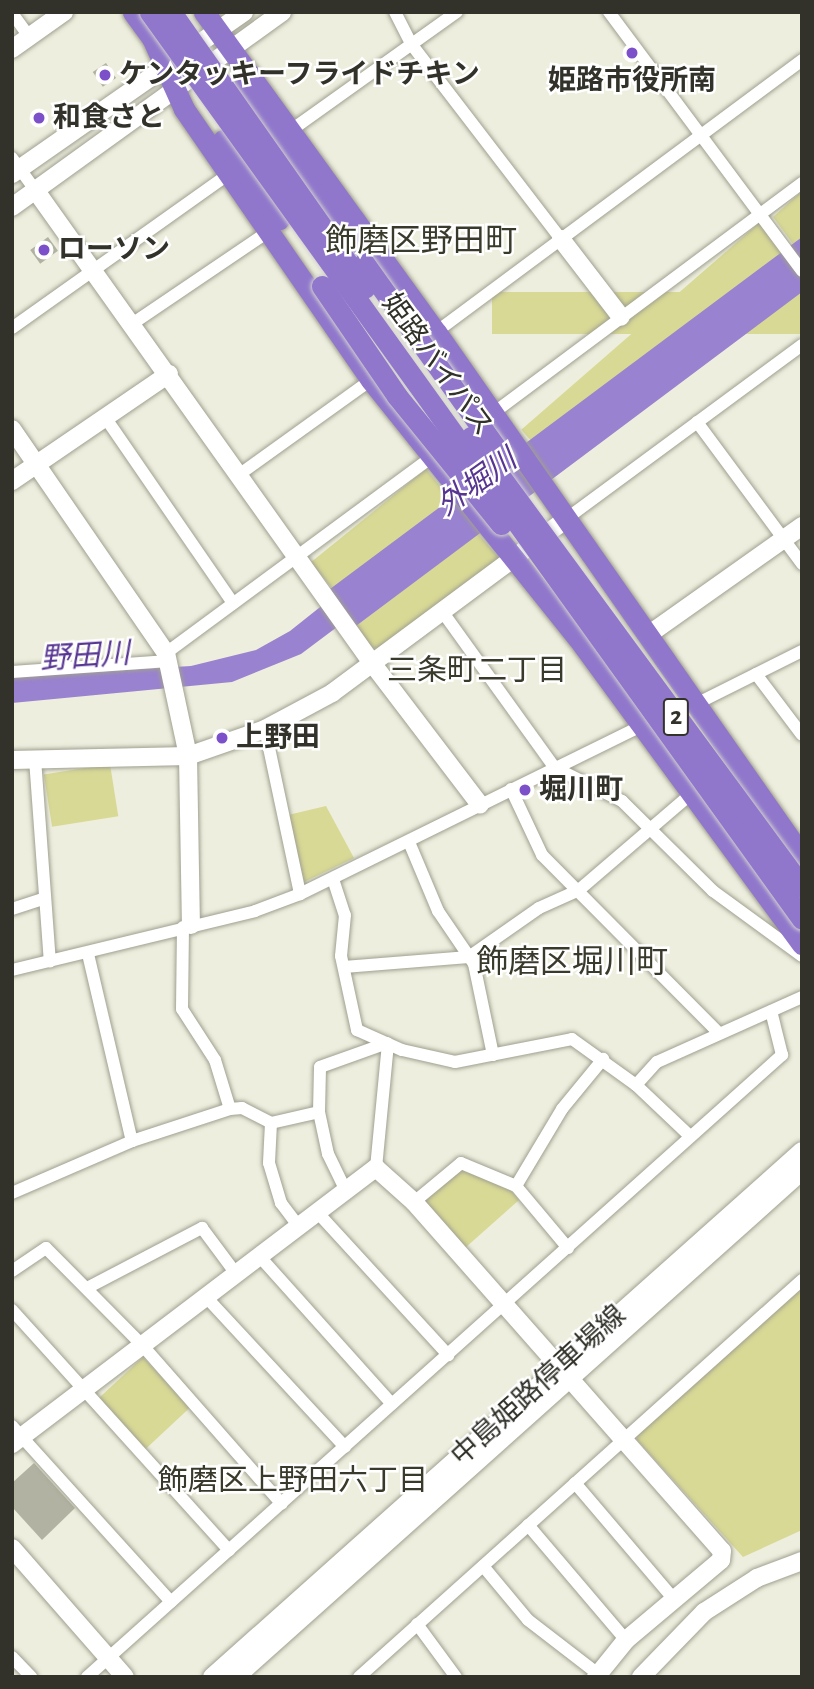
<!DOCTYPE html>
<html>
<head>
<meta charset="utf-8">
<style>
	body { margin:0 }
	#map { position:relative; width:814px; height:1689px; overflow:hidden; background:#edeedd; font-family:"Alegreya Sans","Noto Sans JP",sans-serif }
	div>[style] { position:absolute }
	.green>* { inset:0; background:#d8d995; transform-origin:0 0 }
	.water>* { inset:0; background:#9982d0 }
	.building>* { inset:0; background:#b1b2a1; transform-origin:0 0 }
	.roads { filter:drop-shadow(0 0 2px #a0a091) drop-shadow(0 0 2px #a0a091) }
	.street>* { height:12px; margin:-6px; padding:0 6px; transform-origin:6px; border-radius:6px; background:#fff }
	.secondary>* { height:18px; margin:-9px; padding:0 9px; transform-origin:9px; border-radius:9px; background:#fff }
	.highway>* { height:21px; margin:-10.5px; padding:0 10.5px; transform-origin:10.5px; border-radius:10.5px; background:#9077cc }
	.bridges { filter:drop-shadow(0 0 2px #d2d2d0) drop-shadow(0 0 2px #d2d2d0) }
	.highway-bridge>* { height:21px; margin:-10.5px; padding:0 10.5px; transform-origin:10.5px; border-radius:10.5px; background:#9077cc }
	.dots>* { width:19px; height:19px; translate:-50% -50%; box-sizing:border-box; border:4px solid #fff; border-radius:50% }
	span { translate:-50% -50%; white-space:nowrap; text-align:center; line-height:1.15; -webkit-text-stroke:5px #fff; paint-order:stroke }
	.shield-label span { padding:2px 5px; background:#fff; border:2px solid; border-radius:5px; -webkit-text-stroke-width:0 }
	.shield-label { font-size:26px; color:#32322b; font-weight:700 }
	.poi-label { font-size:28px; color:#32322b; font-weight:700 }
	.left { translate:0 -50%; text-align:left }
	.street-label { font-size:28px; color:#32322b }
	.water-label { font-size:30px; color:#573692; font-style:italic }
	.neighbourhood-label { font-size:30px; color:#3a3a2c }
	.quarter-label { font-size:32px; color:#3a3a2c }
	.frame { position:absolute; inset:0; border:14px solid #32322b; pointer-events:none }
</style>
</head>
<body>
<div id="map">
	<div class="green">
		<i style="clip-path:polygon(802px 191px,802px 237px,793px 244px,773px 217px)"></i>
		<i style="left:759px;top:223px;width:37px;height:315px;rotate:49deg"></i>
		<i style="left:802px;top:292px;width:42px;height:310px;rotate:90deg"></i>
		<i style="left:426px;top:469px;width:40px;height:148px;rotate:51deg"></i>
		<i style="clip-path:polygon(478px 534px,500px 559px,381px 649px,369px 647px,356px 626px)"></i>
		<i style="left:110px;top:764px;width:53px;height:67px;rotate:81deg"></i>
		<i style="clip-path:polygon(326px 806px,354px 858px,304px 882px,288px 815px)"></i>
		<i style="clip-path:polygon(461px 1170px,506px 1185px,519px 1200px,465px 1248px,425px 1201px)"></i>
		<i style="clip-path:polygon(802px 1288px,802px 1530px,743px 1557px,637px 1440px,638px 1433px)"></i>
		<i style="left:143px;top:1357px;width:69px;height:62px;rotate:47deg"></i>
	</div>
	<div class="water">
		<i style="clip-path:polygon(802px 237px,802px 292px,356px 626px,349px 618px,301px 654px,232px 682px,12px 703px,12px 677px,191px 666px,256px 650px,290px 631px,334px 596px,330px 589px)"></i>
	</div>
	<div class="building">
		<i style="left:106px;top:63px;width:18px;height:16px;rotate:56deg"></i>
		<i style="left:48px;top:237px;width:17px;height:22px;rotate:54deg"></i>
		<i style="clip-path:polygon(34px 1463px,75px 1508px,42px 1540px,12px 1507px,12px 1483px)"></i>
	</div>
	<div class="roads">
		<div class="street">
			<i style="left:395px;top:12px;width:37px;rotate:63deg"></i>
			<i style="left:412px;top:45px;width:245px;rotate:52.5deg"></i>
			<i style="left:609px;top:12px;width:323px;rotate:53.3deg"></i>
			<i style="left:12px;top:13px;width:29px;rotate:54deg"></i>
			<i style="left:290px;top:131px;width:205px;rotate:-35.5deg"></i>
			<i style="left:12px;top:158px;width:41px;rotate:54deg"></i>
			<i style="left:132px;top:324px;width:168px;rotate:-34.1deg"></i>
			<i style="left:12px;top:328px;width:267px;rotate:-35.4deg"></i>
			<i style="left:436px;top:332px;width:456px;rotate:-36.6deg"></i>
			<i style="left:105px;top:417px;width:226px;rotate:55.5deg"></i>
			<i style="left:488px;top:417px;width:392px;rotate:-36.7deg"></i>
			<i style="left:697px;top:422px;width:177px;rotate:53.5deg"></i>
			<i style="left:240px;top:474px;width:161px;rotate:-35.7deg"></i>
			<i style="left:566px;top:519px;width:293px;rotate:-36.4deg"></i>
			<i style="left:442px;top:611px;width:193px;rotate:54.3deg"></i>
			<i style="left:555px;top:768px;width:75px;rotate:26.2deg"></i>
			<i style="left:622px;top:801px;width:128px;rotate:44.7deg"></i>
			<i style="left:713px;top:891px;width:110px;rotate:36.1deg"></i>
			<i style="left:166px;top:653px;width:335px;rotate:-36.4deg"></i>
			<i style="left:12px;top:672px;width:157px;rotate:-4deg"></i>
			<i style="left:756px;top:674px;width:76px;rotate:53deg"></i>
			<i style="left:694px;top:705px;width:121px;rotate:-26.6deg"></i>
			<i style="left:265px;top:729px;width:169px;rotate:78deg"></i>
			<i style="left:35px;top:759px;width:203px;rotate:85.8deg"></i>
			<i style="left:511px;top:789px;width:73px;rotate:64.8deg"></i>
			<i style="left:542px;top:855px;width:250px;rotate:45.2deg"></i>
			<i style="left:409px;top:842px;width:75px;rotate:67.2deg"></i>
			<i style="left:438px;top:911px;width:64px;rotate:55.8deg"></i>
			<i style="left:474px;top:964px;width:93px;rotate:78.2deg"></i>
			<i style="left:333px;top:879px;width:38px;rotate:72deg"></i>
			<i style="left:345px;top:915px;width:41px;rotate:95.6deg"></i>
			<i style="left:341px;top:956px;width:76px;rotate:77.8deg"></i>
			<i style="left:357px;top:1030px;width:49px;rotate:24deg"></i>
			<i style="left:402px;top:1050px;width:54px;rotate:12.8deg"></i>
			<i style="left:455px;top:1062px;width:119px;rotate:-11.1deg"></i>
			<i style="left:572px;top:1039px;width:79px;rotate:35.7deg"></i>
			<i style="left:636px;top:1085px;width:74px;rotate:43.4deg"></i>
			<i style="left:12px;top:909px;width:33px;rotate:-18deg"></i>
			<i style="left:183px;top:927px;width:82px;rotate:90.7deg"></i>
			<i style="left:182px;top:1009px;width:61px;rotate:57.1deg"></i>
			<i style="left:215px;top:1060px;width:51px;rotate:73deg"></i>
			<i style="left:88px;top:954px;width:192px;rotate:76.8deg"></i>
			<i style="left:344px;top:967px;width:125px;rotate:-4.6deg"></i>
			<i style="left:469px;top:957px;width:85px;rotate:-35deg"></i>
			<i style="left:539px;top:908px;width:44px;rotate:-24.2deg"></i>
			<i style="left:579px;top:890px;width:148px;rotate:-40.6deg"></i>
			<i style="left:12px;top:970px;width:250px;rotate:-13.6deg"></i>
			<i style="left:255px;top:911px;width:48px;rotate:-20.7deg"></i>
			<i style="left:300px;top:894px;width:380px;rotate:-26.2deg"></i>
			<i style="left:636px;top:1085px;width:31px;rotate:-48deg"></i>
			<i style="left:657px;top:1062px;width:159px;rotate:-24.1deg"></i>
			<i style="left:271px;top:1123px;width:40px;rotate:92.9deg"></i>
			<i style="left:269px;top:1163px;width:42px;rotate:73.3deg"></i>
			<i style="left:281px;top:1203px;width:30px;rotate:53deg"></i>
			<i style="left:376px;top:1168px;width:125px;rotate:-84.5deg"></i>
			<i style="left:516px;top:1186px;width:90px;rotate:-59.1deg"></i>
			<i style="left:562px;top:1109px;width:65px;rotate:-50.6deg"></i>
			<i style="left:346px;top:1191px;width:41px;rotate:-115.9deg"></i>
			<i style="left:328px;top:1154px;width:43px;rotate:-102.1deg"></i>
			<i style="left:319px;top:1112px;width:45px;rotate:-88.7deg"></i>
			<i style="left:320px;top:1067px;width:71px;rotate:-19.7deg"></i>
			<i style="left:12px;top:1193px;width:131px;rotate:-23.4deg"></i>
			<i style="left:132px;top:1141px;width:103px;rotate:-18.1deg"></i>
			<i style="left:230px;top:1109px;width:12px;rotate:-5deg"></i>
			<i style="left:242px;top:1108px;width:33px;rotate:27deg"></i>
			<i style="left:271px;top:1123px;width:49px;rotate:-12.9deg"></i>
			<i style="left:414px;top:1202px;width:61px;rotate:-39.7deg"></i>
			<i style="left:461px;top:1163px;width:60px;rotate:22.7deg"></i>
			<i style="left:516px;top:1186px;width:81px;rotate:50deg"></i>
			<i style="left:318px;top:1213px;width:193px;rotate:47.5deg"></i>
			<i style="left:261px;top:1258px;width:196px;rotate:48.1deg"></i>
			<i style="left:12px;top:1271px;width:41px;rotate:-34.1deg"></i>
			<i style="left:46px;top:1248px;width:138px;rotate:45.3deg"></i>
			<i style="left:143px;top:1346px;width:210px;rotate:48.7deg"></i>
			<i style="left:87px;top:1288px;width:130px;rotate:-27.6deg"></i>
			<i style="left:202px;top:1228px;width:59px;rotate:53.3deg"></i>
			<i style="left:207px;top:1298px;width:203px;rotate:47.2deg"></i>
			<i style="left:12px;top:1310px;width:324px;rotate:47.9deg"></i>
			<i style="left:12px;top:1426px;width:237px;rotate:47.9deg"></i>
			<i style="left:575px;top:1483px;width:151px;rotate:49.6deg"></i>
			<i style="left:528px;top:1525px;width:151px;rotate:49.6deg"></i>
			<i style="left:483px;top:1566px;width:70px;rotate:50.2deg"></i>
			<i style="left:528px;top:1620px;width:88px;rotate:37.6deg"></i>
			<i style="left:417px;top:1624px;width:66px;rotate:53.7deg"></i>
			<i style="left:12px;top:1657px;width:28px;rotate:46deg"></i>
			<i style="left:87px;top:1677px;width:933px;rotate:-41.83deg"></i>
			<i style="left:782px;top:1055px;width:45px;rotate:-104deg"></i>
			<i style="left:359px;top:1677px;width:595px;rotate:-41.87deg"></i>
		</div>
		<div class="secondary">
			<i style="left:12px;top:49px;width:64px;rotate:-35.4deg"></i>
			<i style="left:12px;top:174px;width:283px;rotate:-34.9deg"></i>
			<i style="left:36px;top:191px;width:579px;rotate:54.55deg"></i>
			<i style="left:372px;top:663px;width:178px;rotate:52.7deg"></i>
			<i style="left:12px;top:207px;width:333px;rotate:-35.8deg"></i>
			<i style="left:561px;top:239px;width:98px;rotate:52.4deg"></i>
			<i style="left:12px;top:429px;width:272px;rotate:55.5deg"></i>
			<i style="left:166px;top:653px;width:105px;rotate:77.9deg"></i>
			<i style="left:188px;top:756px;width:169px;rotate:89deg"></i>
			<i style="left:12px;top:481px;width:190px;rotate:-34.3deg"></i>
			<i style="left:648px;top:635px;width:189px;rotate:-35.3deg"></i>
			<i style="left:12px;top:760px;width:176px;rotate:-1.3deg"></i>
			<i style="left:188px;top:756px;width:82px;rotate:-19.3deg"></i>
			<i style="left:265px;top:729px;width:76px;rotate:-28.2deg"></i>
			<i style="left:332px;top:693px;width:292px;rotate:-36.6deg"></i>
			<i style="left:12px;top:1444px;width:457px;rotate:-37.2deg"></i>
			<i style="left:376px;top:1168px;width:51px;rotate:41.8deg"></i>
			<i style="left:414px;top:1202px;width:465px;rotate:48.6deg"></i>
			<i style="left:722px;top:1551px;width:9px;rotate:96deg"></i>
			<i style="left:721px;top:1560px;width:124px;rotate:139.9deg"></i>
			<i style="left:626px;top:1640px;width:48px;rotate:129deg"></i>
			<i style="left:12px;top:1548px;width:171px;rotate:48.8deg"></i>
			<i style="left:212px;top:1677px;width:790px;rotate:-41.72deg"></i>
			<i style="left:236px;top:1677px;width:759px;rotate:-41.8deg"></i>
			<i style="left:641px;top:1677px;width:91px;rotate:-45.9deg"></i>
			<i style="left:704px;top:1612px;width:63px;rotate:-32.7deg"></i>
			<i style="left:757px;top:1578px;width:48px;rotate:-20.7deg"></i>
		</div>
		<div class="highway">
			<i style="left:133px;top:12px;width:32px;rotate:54deg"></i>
			<i style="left:152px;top:38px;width:78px;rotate:65.7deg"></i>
			<i style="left:184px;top:109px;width:329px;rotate:55.4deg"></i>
			<i style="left:371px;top:380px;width:339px;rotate:51.3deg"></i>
			<i style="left:583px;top:645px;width:371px;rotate:53.8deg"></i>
			<i style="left:204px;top:12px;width:395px;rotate:54.1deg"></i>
			<i style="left:436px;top:332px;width:639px;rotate:55.07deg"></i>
			<i style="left:245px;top:83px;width:37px;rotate:68deg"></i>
			<i style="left:259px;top:117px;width:174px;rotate:54.1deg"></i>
			<i style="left:223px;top:140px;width:97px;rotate:54.7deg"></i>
		</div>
	</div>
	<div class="bridges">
		<div class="highway-bridge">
			<i style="left:150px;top:12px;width:1117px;rotate:54.29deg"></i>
			<i style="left:171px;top:12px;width:337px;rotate:54.9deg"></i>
			<i style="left:364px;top:263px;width:241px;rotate:54.5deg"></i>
			<i style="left:322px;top:286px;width:133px;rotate:55.7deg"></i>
			<i style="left:397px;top:396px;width:165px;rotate:50.9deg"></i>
			<i style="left:471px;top:437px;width:559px;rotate:53.66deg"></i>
		</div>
	</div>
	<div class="dots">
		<i style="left:632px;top:53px;background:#7b50c9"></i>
		<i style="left:105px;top:75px;background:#7b50c9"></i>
		<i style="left:39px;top:118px;background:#7b50c9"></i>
		<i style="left:44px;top:250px;background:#7b50c9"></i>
		<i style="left:222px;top:738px;background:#7b50c9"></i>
		<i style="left:525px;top:790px;background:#7b50c9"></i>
	</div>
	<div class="shield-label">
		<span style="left:676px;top:717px">2</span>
	</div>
	<div class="poi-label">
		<span class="left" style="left:119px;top:75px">ケンタッキーフライドチキン</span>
		<span style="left:632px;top:81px">姫路市役所南</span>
		<span class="left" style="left:53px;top:118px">和食さと</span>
		<span class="left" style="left:58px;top:250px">ローソン</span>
		<span class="left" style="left:236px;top:738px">上野田</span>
		<span class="left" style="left:539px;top:790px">堀川町</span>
	</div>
	<div class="street-label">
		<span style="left:437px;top:365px;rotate:54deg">姫路バイパス</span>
		<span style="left:539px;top:1386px;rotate:-42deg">中島姫路停車場線</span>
	</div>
	<div class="water-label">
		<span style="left:477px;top:483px;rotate:-36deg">外堀川</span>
		<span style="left:85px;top:657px;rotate:-4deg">野田川</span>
	</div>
	<div class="neighbourhood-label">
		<span style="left:477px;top:671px">三条町二丁目</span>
		<span style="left:293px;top:1481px">飾磨区上野田六丁目</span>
	</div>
	<div class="quarter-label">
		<span style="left:421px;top:241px">飾磨区野田町</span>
		<span style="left:572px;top:962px">飾磨区堀川町</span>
	</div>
	<div class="frame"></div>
</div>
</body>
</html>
